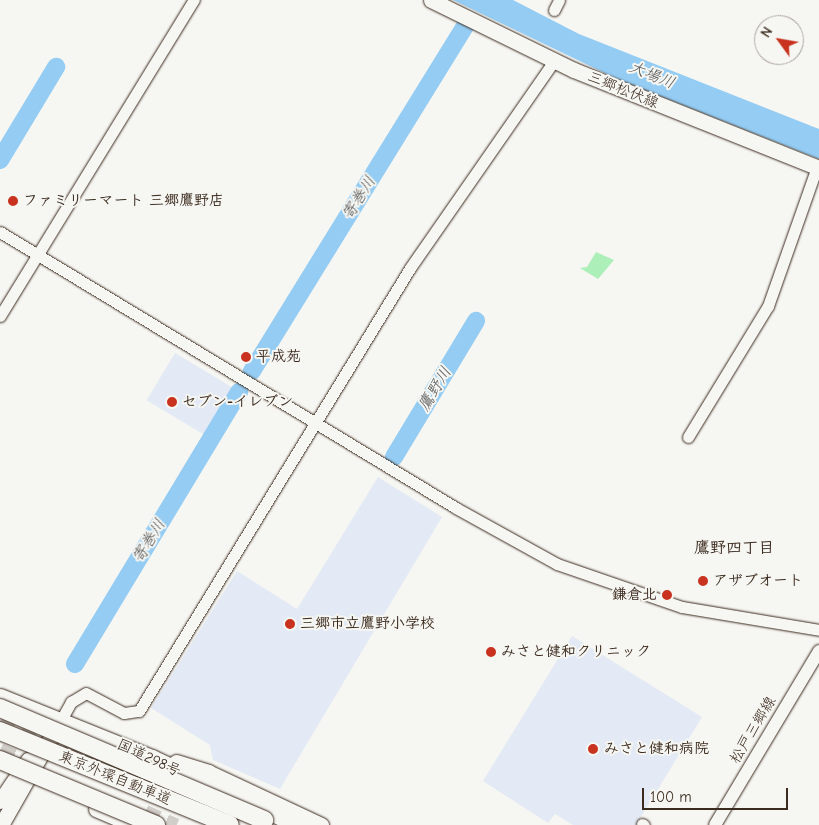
<!DOCTYPE html>
<html>
<head>
<meta charset="utf-8">
<style>
	body { margin:0 }
	#map { position:relative; width:819px; height:825px; overflow:hidden; background:#f6f6f2; font-family:"Comic Neue","Klee One",sans-serif }
	div>[style] { position:absolute }
	.built>* { inset:0; background:#e3eaf5; transform-origin:0 0 }
	.green>* { inset:0; background:#adefb8 }
	.water>* { inset:0; background:#94ccf3 }
	.river>* { height:18px; margin:-9px; padding:0 9px; transform-origin:9px; border-radius:9px; background:#94ccf3 }
	.trunk-tunnel>* { height:15px; margin-top:-7.5px; transform-origin:0; background:repeating-linear-gradient(90deg,#d1cdc8 0 15px,transparent 0 23px) }
	.roads { filter:drop-shadow(0 0 1px #3b2a1e) drop-shadow(0 0 1px #3b2a1e) }
	.tertiary>* { height:11px; margin:-5.5px; padding:0 5.5px; transform-origin:5.5px; border-radius:5.5px; background:#f6f6f2 }
	.secondary>* { height:12px; margin:-6px; padding:0 6px; transform-origin:6px; border-radius:6px; background:#f6f6f2 }
	.primary>* { height:15px; margin:-7.5px; padding:0 7.5px; transform-origin:7.5px; border-radius:7.5px; background:#f6f6f2 }
	.trunk>* { height:15px; margin:-7.5px; padding:0 7.5px; transform-origin:7.5px; border-radius:7.5px; background:#f6f6f2 }
	.bridges { filter:drop-shadow(0 0 1px #3b2a1e) drop-shadow(0 0 1px #3b2a1e) }
	.motorway-bridge>* { height:18px; margin:-9px; padding:0 9px; transform-origin:9px; border-radius:9px; background:#f6f6f2 }
	.dots>* { width:14px; height:14px; translate:-50% -50%; box-sizing:border-box; border:2px solid #f6f6f2; border-radius:50% }
	span { translate:-50% -50%; white-space:nowrap; text-align:center; line-height:1.15; -webkit-text-stroke:4px #f6f6f2; paint-order:stroke }
	.street-label { font-size:15px; color:#3b2a1e }
	.poi-label { font-size:15px; color:#3b2a1e; font-weight:700 }
	.left { translate:0 -50%; text-align:left }
	.right { translate:-100% -50%; text-align:right }
	.water-label { font-size:16px; color:#515253; font-style:italic }
	.neighbourhood-label { font-size:16px; color:#3b2a1e; font-weight:700 }
	.north { position:absolute; left:754px; top:15px; width:50px; height:50px; box-sizing:border-box; background:#f6f6f2; border:1px solid #aba49d; border-radius:50%; rotate:302deg; font-size:14px; font-weight:700; line-height:20px; text-align:center; color:#3b2a1e }
	.north::after { content:''; display:block; margin:auto; width:18px; height:22px; background:#c8321e; clip-path:polygon(50% 0,100% 100%,50% 72%,0 100%) }
	.scale { position:absolute; left:642px; top:788px; width:146px; height:22px; box-sizing:border-box; border:2px solid #3b2a1e; border-top:0; padding-left:6px; font-size:15px; line-height:18px; white-space:nowrap; color:#3b2a1e; -webkit-text-stroke:4px #f6f6f2; paint-order:stroke }
</style>
</head>
<body>
<div id="map">
	<div class="built">
		<i style="left:175px;top:353px;width:70px;height:55px;rotate:31deg"></i>
		<i style="clip-path:polygon(378px 477px,442px 517px,280px 789px,213px 760px,210px 745px,151px 708px,237px 571px,297px 609px)"></i>
		<i style="clip-path:polygon(572px 636px,702px 717px,636px 825px,573px 825px,555px 814px,548px 823px,483px 781px)"></i>
	</div>
	<div class="green">
		<i style="clip-path:polygon(596px 252px,614px 260px,598px 279px,580px 268px,587px 267px)"></i>
	</div>
	<div class="water">
		<i style="clip-path:polygon(453px 0,513px 0,579px 34px,819px 129px,819px 159px,617px 79px)"></i>
	</div>
	<div class="river">
		<i style="left:0;top:160px;width:109px;rotate:-58.9deg"></i>
		<i style="left:252px;top:371px;width:407px;rotate:-58.3deg"></i>
		<i style="left:394px;top:457px;width:159px;rotate:-58.9deg"></i>
		<i style="left:75px;top:664px;width:318px;rotate:-58.9deg"></i>
	</div>
	<div class="trunk-tunnel">
		<i style="left:0;top:721px;width:251px;rotate:22.3deg"></i>
		<i style="left:0;top:750px;width:43px;rotate:23.6deg"></i>
		<i style="left:145px;top:812px;width:34px;rotate:23deg"></i>
	</div>
	<div class="roads">
		<div class="tertiary">
			<i style="left:554px;top:10px;width:11px;rotate:-63deg"></i>
			<i style="left:0;top:232px;width:533px;rotate:31.18deg"></i>
			<i style="left:456px;top:508px;width:115px;rotate:29deg"></i>
			<i style="left:557px;top:564px;width:132px;rotate:19deg"></i>
			<i style="left:682px;top:607px;width:139px;rotate:9.5deg"></i>
			<i style="left:0;top:316px;width:371px;rotate:-58.5deg"></i>
			<i style="left:688px;top:437px;width:153px;rotate:-58.6deg"></i>
			<i style="left:768px;top:306px;width:147px;rotate:-70.6deg"></i>
			<i style="left:61px;top:720px;width:21px;rotate:-61deg"></i>
			<i style="left:71px;top:702px;width:17px;rotate:-31deg"></i>
			<i style="left:86px;top:693px;width:43px;rotate:27.8deg"></i>
			<i style="left:124px;top:713px;width:15px;rotate:-8deg"></i>
			<i style="left:139px;top:711px;width:519px;rotate:-58.54deg"></i>
			<i style="left:410px;top:268px;width:252px;rotate:-55.2deg"></i>
			<i style="left:642px;top:824px;width:2px;rotate:27deg"></i>
		</div>
		<div class="secondary">
			<i style="left:715px;top:825px;width:203px;rotate:-59.1deg"></i>
		</div>
		<div class="primary">
			<i style="left:431px;top:0;width:159px;rotate:26.1deg"></i>
			<i style="left:574px;top:70px;width:264px;rotate:21.8deg"></i>
			<i style="left:0;top:801px;width:50px;rotate:-55.7deg"></i>
			<i style="left:1px;top:825px;width:120px;rotate:-60.4deg"></i>
		</div>
		<div class="trunk">
			<i style="left:0;top:696px;width:164px;rotate:21.9deg"></i>
			<i style="left:152px;top:757px;width:159px;rotate:25.3deg"></i>
			<i style="left:176px;top:762px;width:34px;rotate:17deg"></i>
			<i style="left:208px;top:772px;width:125px;rotate:25.1deg"></i>
			<i style="left:96px;top:809px;width:40px;rotate:23.4deg"></i>
		</div>
	</div>
	<div class="bridges">
		<div class="motorway-bridge">
			<i style="left:0;top:708px;width:287px;rotate:23deg"></i>
			<i style="left:0;top:731px;width:248px;rotate:22.2deg"></i>
			<i style="left:0;top:760px;width:169px;rotate:22.6deg"></i>
		</div>
	</div>
	<div class="dots">
		<i style="left:13px;top:201px;background:#c8321e"></i>
		<i style="left:246px;top:357px;background:#c8321e"></i>
		<i style="left:172px;top:402px;background:#c8321e"></i>
		<i style="left:703px;top:581px;background:#c8321e"></i>
		<i style="left:667px;top:595px;background:#c8321e"></i>
		<i style="left:290px;top:624px;background:#c8321e"></i>
		<i style="left:491px;top:652px;background:#c8321e"></i>
		<i style="left:593px;top:749px;background:#c8321e"></i>
	</div>
	<div class="street-label">
		<span style="left:623px;top:90px;rotate:22deg">三郷松伏線</span>
		<span style="left:753px;top:730px;rotate:-59deg">松戸三郷線</span>
		<span style="left:149px;top:758px;rotate:25deg">国道298号</span>
		<span style="left:115px;top:778px;rotate:22deg">東京外環自動車道</span>
	</div>
	<div class="poi-label">
		<span class="left" style="left:23px;top:201px">ファミリーマート 三郷鷹野店</span>
		<span class="left" style="left:256px;top:357px">平成苑</span>
		<span class="left" style="left:182px;top:402px">セブン-イレブン</span>
		<span class="left" style="left:713px;top:581px">アザブオート</span>
		<span class="right" style="left:657px;top:595px">鎌倉北</span>
		<span class="left" style="left:300px;top:624px">三郷市立鷹野小学校</span>
		<span class="left" style="left:501px;top:652px">みさと健和クリニック</span>
		<span class="left" style="left:604px;top:749px">みさと健和病院</span>
	</div>
	<div class="water-label">
		<span style="left:652px;top:75px;rotate:22deg">大場川</span>
		<span style="left:359px;top:198px;rotate:-58deg">寄巻川</span>
		<span style="left:435px;top:389px;rotate:-59deg">鷹野川</span>
		<span style="left:149px;top:541px;rotate:-59deg">寄巻川</span>
	</div>
	<div class="neighbourhood-label">
		<span style="left:734px;top:548px">鷹野四丁目</span>
	</div>
	<div class="north">N</div>
	<div class="scale">100 m</div>
</div>
</body>
</html>
